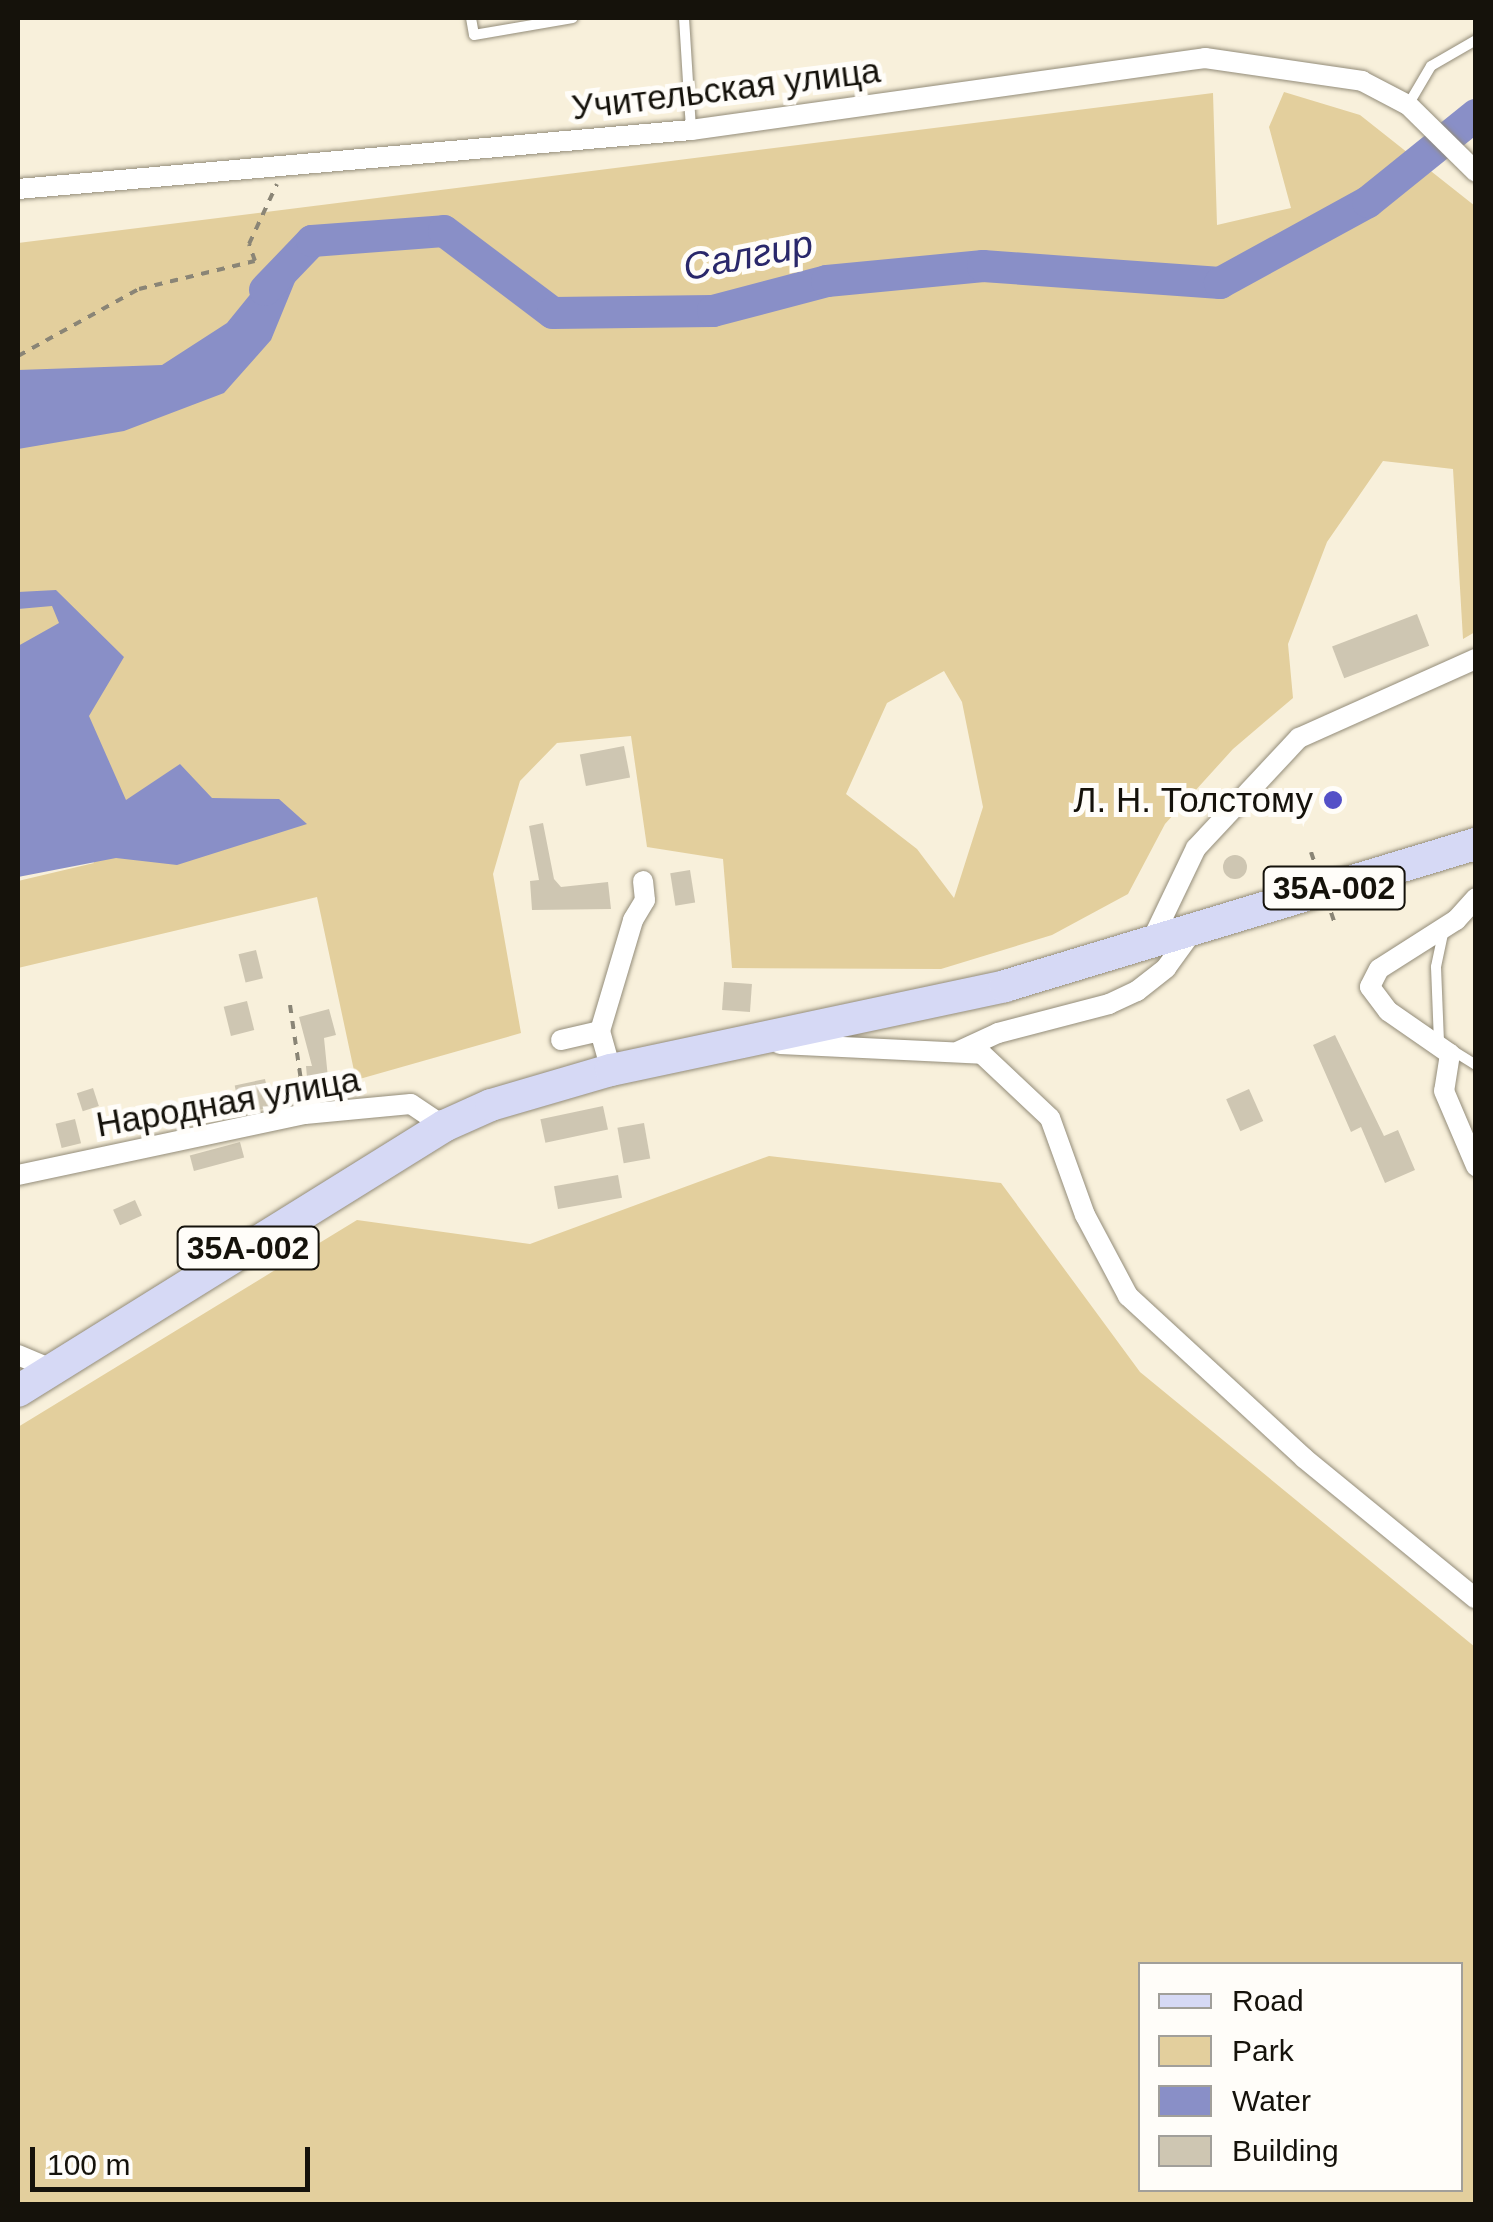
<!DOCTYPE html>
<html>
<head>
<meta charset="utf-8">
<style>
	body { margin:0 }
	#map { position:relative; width:1493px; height:2222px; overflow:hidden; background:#f8f0db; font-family:Arial,sans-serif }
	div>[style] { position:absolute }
	.green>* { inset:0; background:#e3cf9d }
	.water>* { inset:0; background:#898fc7 }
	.river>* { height:32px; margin:-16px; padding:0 16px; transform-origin:16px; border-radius:16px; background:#898fc7 }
	.building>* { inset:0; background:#cec6b2; transform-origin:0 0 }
	.round { border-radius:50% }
	.path>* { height:4px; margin-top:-2px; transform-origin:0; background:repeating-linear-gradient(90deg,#8a8576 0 8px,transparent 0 16px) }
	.roads { filter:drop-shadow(0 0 2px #938c79) drop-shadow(0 0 2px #938c79) }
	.service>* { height:10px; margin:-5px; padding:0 5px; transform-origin:5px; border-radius:5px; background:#fff }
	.minor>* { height:20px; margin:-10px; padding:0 10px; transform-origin:10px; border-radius:10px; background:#fff }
	.primary>* { height:32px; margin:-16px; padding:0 16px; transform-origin:16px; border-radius:16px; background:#d6d9f5 }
	.path-bridge>* { height:4px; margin-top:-2px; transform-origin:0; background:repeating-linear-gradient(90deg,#8a8576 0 8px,transparent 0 16px) }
	.dots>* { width:28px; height:28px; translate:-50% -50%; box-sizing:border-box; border:5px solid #fffdf9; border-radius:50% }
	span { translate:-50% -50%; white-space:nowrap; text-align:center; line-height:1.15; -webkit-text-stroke:10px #fffdf9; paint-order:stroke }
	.shield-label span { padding:2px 8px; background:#fffdf9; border:2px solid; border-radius:8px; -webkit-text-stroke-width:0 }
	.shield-label { font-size:32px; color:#15120b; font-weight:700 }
	.street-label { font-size:35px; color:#15120b }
	.poi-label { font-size:35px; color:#15120b }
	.right { translate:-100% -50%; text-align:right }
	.water-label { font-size:38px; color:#2a286b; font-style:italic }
	.frame { position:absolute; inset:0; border:20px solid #15120b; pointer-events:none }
	.legend { position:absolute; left:1138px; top:1962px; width:325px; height:230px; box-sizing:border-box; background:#fffdf9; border:2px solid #a19f9a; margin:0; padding:12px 18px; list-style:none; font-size:30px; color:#15120b }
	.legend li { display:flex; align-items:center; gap:20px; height:50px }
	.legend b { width:50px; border:2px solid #a19f9a }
	.scale { position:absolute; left:30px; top:2147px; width:280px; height:45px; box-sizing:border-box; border:5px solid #15120b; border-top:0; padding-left:12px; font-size:30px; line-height:35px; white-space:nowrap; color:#15120b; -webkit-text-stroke:8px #fffdf9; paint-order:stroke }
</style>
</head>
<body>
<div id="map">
	<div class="green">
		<i style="clip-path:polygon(evenodd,1284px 92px,1360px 115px,1475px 206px,1475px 632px,1463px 639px,1453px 469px,1383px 461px,1327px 542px,1288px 644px,1293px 698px,1233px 749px,1165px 824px,1128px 894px,1052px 935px,941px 969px,732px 968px,723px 859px,647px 847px,631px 736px,557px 743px,520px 781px,493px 874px,521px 1033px,356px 1080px,317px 897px,18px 968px,18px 881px,94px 863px,18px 738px,18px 243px,1213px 93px,1217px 225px,1291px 208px,1269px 127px,1284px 92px,944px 671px,962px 702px,983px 807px,954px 898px,917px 849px,846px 794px,887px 703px,944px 671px)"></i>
		<i style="clip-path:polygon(evenodd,769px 1156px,1001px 1183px,1140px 1372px,1475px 1647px,1475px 2204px,18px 2204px,18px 1427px,357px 1220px,530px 1244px,769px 1156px,1140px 1964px,1460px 1964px,1460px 2190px,1140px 2190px,1140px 1964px)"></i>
	</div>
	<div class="water">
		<i style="clip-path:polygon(283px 254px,303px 262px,271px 340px,224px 393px,124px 431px,18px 449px,18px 370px,162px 365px,227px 323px)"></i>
		<i style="clip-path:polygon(56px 590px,124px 657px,89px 716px,126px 800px,180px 764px,212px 798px,279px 799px,307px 824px,177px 865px,116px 858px,18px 877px,18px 646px,59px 623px,52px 606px,18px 609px,18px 592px)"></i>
	</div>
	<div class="river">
		<i style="left:265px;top:290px;width:68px;rotate:-46.2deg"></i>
		<i style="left:312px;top:241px;width:132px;rotate:-4.3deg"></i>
		<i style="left:444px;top:231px;width:136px;rotate:37deg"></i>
		<i style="left:553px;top:313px;width:160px;rotate:-0.7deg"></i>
		<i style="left:713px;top:311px;width:118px;rotate:-14.7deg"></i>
		<i style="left:827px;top:281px;width:157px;rotate:-5.5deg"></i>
		<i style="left:983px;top:266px;width:238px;rotate:4.1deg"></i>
		<i style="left:1220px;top:283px;width:169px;rotate:-28.7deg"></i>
		<i style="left:1368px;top:202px;width:139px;rotate:-38.9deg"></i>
	</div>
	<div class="building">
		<i style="left:1417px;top:614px;width:34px;height:91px;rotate:69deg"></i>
		<i style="left:624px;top:746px;width:32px;height:45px;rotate:79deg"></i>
		<i style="clip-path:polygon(543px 823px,554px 879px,561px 887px,608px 882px,611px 909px,532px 910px,530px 881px,539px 880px,529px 826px)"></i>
		<i class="round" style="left:1223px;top:855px;width:24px;height:24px"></i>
		<i style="left:690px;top:870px;width:33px;height:20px;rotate:81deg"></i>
		<i style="left:256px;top:950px;width:29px;height:18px;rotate:76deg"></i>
		<i style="left:724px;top:982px;width:28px;height:28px;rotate:4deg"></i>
		<i style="left:247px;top:1001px;width:30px;height:24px;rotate:76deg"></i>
		<i style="clip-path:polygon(329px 1009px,336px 1035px,324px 1038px,330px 1098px,309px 1100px,306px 1066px,312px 1066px,299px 1017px)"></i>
		<i style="clip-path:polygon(1335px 1035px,1384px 1136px,1398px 1130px,1415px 1170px,1385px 1183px,1361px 1127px,1351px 1132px,1313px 1045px)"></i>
		<i style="left:265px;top:1079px;width:29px;height:31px;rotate:78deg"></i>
		<i style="left:93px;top:1088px;width:19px;height:17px;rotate:72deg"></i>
		<i style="left:1249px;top:1089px;width:35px;height:25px;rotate:66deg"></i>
		<i style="left:603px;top:1106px;width:24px;height:64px;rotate:78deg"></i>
		<i style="left:75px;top:1119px;width:25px;height:20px;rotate:76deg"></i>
		<i style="left:644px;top:1123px;width:36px;height:27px;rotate:80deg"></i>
		<i style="left:240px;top:1142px;width:16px;height:52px;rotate:75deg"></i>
		<i style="left:618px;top:1175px;width:23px;height:65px;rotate:80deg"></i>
		<i style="left:135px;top:1200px;width:17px;height:24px;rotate:66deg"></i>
	</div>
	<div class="path">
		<i style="left:18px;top:356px;width:138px;rotate:-29deg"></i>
		<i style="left:139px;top:289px;width:119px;rotate:-13.6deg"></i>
		<i style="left:255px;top:261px;width:18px;rotate:-109deg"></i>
		<i style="left:249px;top:244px;width:66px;rotate:-65deg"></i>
		<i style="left:290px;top:1005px;width:90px;rotate:81.7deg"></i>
	</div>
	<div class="roads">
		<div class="service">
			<i style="left:471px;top:18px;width:17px;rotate:80deg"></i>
			<i style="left:474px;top:35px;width:100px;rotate:-9.7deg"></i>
			<i style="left:684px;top:18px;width:111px;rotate:86.4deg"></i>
			<i style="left:1408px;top:105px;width:45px;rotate:-59.5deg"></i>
			<i style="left:1431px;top:66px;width:52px;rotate:-30deg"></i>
			<i style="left:1444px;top:929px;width:39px;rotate:102deg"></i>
			<i style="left:1436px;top:967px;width:75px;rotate:87.7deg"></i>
			<i style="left:1439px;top:1042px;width:44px;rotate:31.9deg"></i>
		</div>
		<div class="minor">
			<i style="left:18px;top:189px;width:676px;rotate:-5.01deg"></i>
			<i style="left:691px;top:130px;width:519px;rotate:-7.97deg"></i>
			<i style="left:1205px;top:58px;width:159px;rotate:8.3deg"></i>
			<i style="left:1362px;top:81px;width:52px;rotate:27.6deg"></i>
			<i style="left:1408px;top:105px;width:95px;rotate:44.6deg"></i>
			<i style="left:1476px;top:898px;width:30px;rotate:132deg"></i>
			<i style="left:1456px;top:920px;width:91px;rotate:147.5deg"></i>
			<i style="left:1379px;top:969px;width:20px;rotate:117deg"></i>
			<i style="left:1370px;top:987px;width:30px;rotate:53deg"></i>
			<i style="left:1388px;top:1011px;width:75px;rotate:34.7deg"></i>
			<i style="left:1450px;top:1054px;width:37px;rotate:99deg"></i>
			<i style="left:1444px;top:1091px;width:82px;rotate:66.9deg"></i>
			<i style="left:1150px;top:944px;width:106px;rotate:-64.4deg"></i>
			<i style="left:1196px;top:848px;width:151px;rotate:-46.9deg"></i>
			<i style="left:1299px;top:738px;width:194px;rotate:-24.1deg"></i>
			<i style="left:561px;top:1040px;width:40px;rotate:-13deg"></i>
			<i style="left:780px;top:1044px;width:202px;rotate:2.8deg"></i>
			<i style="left:982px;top:1054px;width:93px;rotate:43.3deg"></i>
			<i style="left:1050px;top:1118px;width:103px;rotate:70.2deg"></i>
			<i style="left:1085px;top:1215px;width:92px;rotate:62deg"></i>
			<i style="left:1128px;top:1296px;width:239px;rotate:42.6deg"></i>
			<i style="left:1304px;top:1458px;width:222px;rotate:39.3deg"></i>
			<i style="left:959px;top:1051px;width:43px;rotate:-24.8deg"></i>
			<i style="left:998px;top:1033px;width:115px;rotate:-14.6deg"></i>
			<i style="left:1109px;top:1004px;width:31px;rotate:-25deg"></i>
			<i style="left:1137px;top:991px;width:37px;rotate:-38deg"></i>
			<i style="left:1166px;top:968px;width:44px;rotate:-54.2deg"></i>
			<i style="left:611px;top:1070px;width:41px;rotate:-105.8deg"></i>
			<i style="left:600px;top:1031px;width:116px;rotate:-73.4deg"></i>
			<i style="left:633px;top:920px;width:23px;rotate:-59deg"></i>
			<i style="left:645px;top:900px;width:19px;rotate:-96deg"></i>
			<i style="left:18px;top:1175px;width:293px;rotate:-12deg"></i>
			<i style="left:305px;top:1114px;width:106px;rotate:-5.4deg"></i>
			<i style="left:411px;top:1104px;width:40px;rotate:34deg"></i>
			<i style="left:18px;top:1355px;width:36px;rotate:23deg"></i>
		</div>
		<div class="primary">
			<i style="left:18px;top:1391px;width:502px;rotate:-31.88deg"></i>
			<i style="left:444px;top:1126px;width:51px;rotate:-24.1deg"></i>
			<i style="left:491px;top:1105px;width:125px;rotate:-16.3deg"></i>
			<i style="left:611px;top:1070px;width:403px;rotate:-12deg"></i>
			<i style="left:1005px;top:986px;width:492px;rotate:-16.8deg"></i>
		</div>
	</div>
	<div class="path-bridge">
		<i style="left:1311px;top:852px;width:76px;rotate:71.6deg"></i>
	</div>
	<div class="dots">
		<i style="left:1333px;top:800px;background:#5450c7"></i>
	</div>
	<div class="shield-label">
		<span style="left:1334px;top:888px">35А-002</span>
		<span style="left:248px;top:1248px">35А-002</span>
	</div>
	<div class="street-label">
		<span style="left:726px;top:89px;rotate:-7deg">Учительская улица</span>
		<span style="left:228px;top:1102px;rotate:-10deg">Народная улица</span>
	</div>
	<div class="poi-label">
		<span class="right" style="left:1313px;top:800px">Л. Н. Толстому</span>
	</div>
	<div class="water-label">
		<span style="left:748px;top:256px;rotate:-11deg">Салгир</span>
	</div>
	<div class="frame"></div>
	<ul class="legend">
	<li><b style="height:12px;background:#d6d9f5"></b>Road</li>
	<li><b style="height:28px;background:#e3cf9d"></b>Park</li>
	<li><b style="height:28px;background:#898fc7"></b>Water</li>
	<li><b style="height:28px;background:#cec6b2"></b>Building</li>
	</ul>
	<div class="scale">100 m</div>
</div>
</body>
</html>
